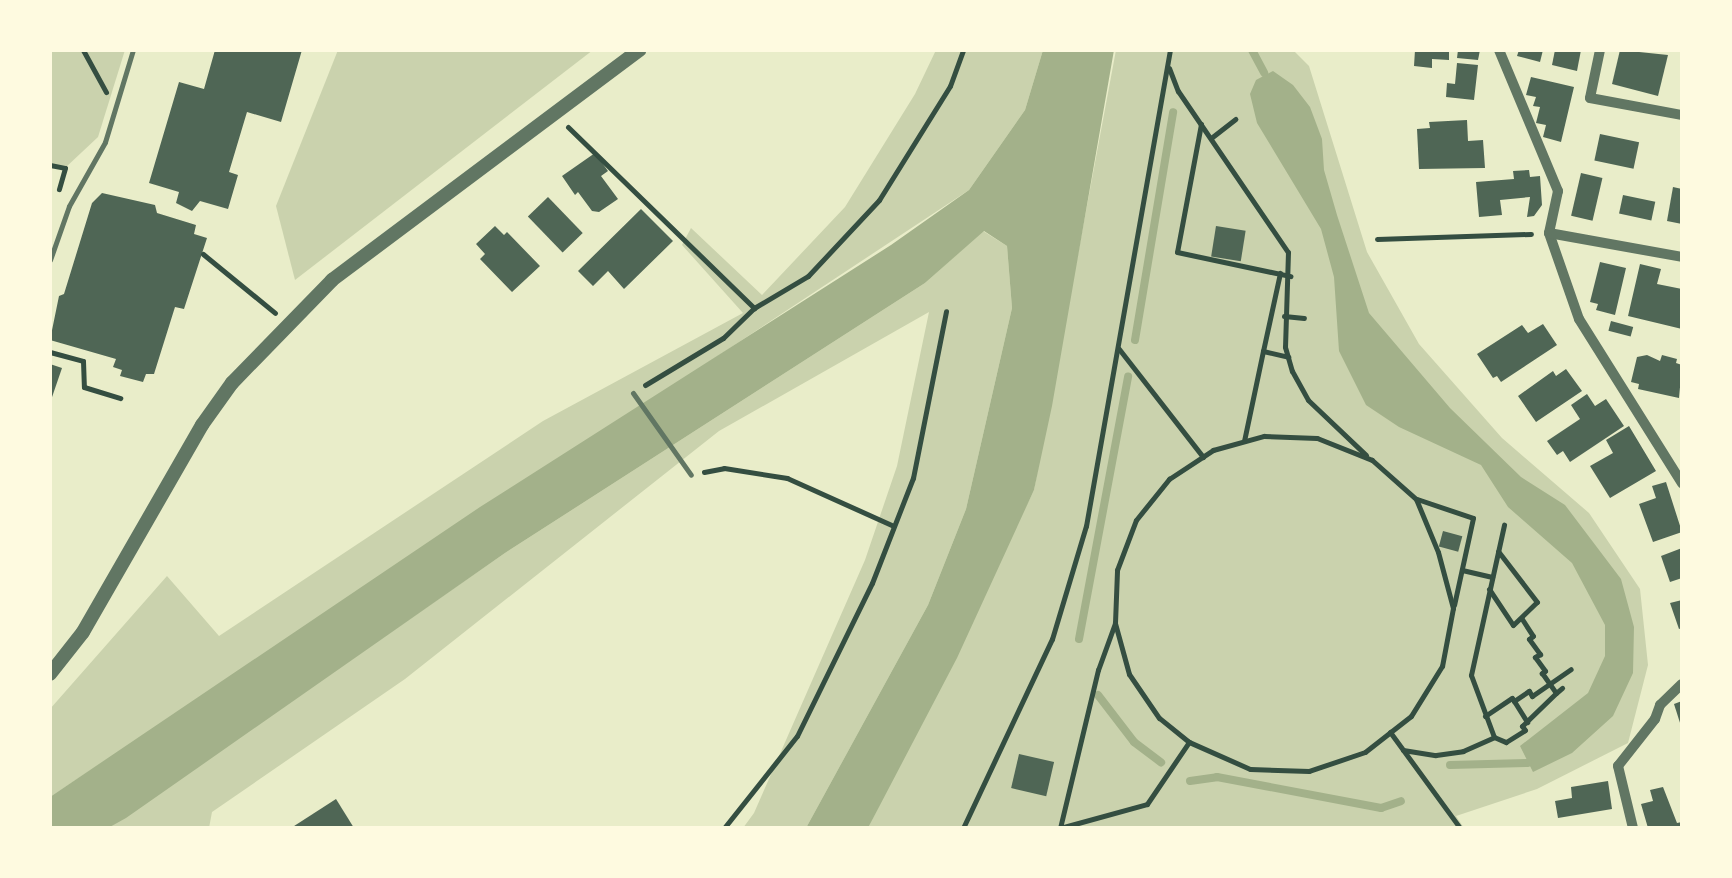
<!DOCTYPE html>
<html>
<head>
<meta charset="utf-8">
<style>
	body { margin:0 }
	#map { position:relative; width:1732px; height:878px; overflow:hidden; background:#e9edc9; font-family:"IBM Plex Sans",sans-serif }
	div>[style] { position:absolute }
	.green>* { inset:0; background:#cad2ad }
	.water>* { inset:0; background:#a3b18a }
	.stream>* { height:8px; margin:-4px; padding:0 4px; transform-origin:4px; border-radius:4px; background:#a3b18a }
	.building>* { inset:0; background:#4f6655; transform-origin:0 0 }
	.path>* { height:5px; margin:-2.5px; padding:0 2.5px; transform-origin:2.5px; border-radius:2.5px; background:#344e41 }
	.service>* { height:5px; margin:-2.5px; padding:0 2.5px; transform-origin:2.5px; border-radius:2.5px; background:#617663 }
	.minor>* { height:10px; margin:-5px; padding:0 5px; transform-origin:5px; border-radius:5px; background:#617663 }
	.tertiary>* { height:14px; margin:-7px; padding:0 7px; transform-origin:7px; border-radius:7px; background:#617663 }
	span { translate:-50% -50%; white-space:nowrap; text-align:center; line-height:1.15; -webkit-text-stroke:10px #fefae0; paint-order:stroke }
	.frame { position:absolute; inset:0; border:52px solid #fefae0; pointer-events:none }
</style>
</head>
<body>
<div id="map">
	<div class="green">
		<i style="clip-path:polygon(50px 50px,125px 50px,98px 137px,65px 168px,50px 163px)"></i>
		<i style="clip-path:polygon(338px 50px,593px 50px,295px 280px,276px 206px)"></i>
		<i style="clip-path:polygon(936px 50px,1043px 50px,1025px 110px,969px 190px,50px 797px,50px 709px,167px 576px,219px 636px,543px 421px,743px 313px,682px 245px,691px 228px,762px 295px,845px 207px,915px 94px)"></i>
		<i style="clip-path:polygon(1116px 50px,1293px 50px,1309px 66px,1367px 252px,1419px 344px,1502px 438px,1589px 513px,1640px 589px,1648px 665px,1628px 743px,1537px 789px,1456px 816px,1464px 828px,868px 828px,1034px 490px)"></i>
		<i style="clip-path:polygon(983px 231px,1007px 246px,1012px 308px,966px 509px,928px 605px,806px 828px,743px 828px,754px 813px,865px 560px,897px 466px,929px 312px,719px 431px,405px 679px,212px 812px,209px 828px,108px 828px,505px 553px,925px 283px)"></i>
	</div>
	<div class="water">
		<i style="clip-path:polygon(1043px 50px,1114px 50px,1052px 406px,1034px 490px,957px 658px,868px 828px,806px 828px,928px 605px,966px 509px,1012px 308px,1007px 246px,984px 231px,925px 283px,505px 553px,126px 818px,108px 828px,50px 828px,50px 797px,480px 507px,891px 245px,969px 190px,1025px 110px)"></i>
		<i style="clip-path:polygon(1273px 71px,1293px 85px,1310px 107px,1322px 139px,1324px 170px,1337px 215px,1369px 313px,1450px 408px,1521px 477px,1565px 505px,1621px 579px,1634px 627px,1633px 673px,1613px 716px,1572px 753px,1533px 772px,1520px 746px,1588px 693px,1605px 656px,1605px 625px,1572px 563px,1508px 507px,1481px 465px,1399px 427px,1366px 405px,1339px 351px,1334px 277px,1321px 229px,1257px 123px,1250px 94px,1256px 80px)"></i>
	</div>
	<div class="stream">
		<i style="left:1252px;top:50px;width:26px;rotate:62deg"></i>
		<i style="left:1135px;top:340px;width:231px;rotate:-80.5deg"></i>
		<i style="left:1079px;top:639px;width:267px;rotate:-79.4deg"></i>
		<i style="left:1098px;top:695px;width:59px;rotate:52.5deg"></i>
		<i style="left:1134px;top:742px;width:34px;rotate:37deg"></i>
		<i style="left:1450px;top:765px;width:78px;rotate:-1.5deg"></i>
		<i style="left:1190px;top:781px;width:27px;rotate:-8deg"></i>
		<i style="left:1217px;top:777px;width:167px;rotate:10.7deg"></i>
		<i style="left:1381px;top:808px;width:21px;rotate:-19deg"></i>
	</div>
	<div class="building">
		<i style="clip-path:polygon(215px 50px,302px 50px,281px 122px,247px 112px,229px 172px,238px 175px,228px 209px,200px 201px,192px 211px,176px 203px,179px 192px,149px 183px,179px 82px,204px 89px)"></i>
		<i style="clip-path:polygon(1415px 50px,1449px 50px,1449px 60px,1432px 59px,1432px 68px,1414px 66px)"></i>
		<i style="clip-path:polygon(1458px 50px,1480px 50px,1478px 60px,1457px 58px)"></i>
		<i style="clip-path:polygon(1519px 50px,1543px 50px,1540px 62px,1517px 56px)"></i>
		<i style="clip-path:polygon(1555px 50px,1581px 50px,1577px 71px,1552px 65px)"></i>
		<i style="clip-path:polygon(1620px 50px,1668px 55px,1658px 96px,1612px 84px)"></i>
		<i style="clip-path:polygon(1457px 63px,1478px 65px,1474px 100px,1446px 97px,1447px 83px,1455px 84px)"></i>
		<i style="clip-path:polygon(1531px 77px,1574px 87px,1561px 142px,1543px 137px,1546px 125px,1536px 123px,1540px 107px,1533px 106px,1536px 97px,1526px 95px)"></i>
		<i style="clip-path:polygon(1467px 120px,1468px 141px,1483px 140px,1485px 168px,1419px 169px,1417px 129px,1430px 128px,1429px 122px)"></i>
		<i style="left:1600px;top:134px;width:40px;height:27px;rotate:12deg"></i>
		<i style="clip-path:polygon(595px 153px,608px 171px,601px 176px,618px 199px,599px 212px,592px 211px,578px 192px,575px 195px,562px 176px)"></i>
		<i style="clip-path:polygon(1529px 170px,1530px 177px,1540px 176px,1542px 205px,1534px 216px,1527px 217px,1530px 197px,1500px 200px,1502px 215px,1479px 217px,1476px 182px,1514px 179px,1513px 171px)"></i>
		<i style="left:1581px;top:173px;width:22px;height:44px;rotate:13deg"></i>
		<i style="clip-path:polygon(1673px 187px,1682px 189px,1682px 224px,1667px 221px)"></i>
		<i style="clip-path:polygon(102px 193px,155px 205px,157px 213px,196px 225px,194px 234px,207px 238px,184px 309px,175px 307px,154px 374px,146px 374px,143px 382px,120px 376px,122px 370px,113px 367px,116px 359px,50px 340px,59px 296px,64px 294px,92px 203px)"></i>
		<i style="left:1623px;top:195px;width:33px;height:19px;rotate:12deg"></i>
		<i style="left:548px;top:197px;width:50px;height:28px;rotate:46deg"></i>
		<i style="clip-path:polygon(641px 209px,673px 241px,624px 289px,608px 271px,593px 286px,578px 271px)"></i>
		<i style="clip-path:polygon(495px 226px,504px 235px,507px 232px,540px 266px,512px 292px,480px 259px,485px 254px,476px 244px)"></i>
		<i style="left:1216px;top:226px;width:30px;height:31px;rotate:9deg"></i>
		<i style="clip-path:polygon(1600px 262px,1626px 268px,1615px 315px,1596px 310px,1598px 304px,1590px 302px)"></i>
		<i style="clip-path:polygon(1640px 264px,1661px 269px,1657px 284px,1682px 289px,1682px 329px,1628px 316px)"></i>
		<i style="left:1611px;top:321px;width:23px;height:10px;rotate:15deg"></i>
		<i style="clip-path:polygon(1543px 324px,1557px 345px,1501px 382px,1497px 376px,1493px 378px,1477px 354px,1522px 325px,1528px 333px)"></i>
		<i style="clip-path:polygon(1647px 355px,1660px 361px,1662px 355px,1677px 359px,1676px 363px,1682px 365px,1679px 398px,1638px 389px,1639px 384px,1631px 382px,1637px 357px)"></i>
		<i style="clip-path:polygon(50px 364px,62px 368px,51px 400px,50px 400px)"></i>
		<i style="clip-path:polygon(1566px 369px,1582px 391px,1536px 422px,1518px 396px,1553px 371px,1556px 376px)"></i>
		<i style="clip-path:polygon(1587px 394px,1595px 406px,1606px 399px,1624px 426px,1570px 462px,1563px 451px,1557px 455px,1547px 441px,1580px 419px,1571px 405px)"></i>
		<i style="clip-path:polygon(1629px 426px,1656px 471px,1610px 498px,1590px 466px,1613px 453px,1606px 440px)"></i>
		<i style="clip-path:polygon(1666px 482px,1682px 532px,1653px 542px,1639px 504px,1656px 498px,1652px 486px)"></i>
		<i style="left:1443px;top:531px;width:20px;height:16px;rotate:15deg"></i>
		<i style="clip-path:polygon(1682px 548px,1682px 578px,1670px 582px,1661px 556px)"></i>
		<i style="clip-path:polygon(1682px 600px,1682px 628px,1679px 629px,1670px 603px)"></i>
		<i style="clip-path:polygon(1682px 701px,1682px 726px,1681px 726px,1674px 704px)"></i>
		<i style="left:1019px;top:754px;width:36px;height:35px;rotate:13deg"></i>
		<i style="clip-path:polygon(1608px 781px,1612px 809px,1558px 818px,1555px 801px,1572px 798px,1571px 787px)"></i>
		<i style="clip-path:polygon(1663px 787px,1677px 823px,1682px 822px,1682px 828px,1648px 828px,1641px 804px,1653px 801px,1650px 790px)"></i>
		<i style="clip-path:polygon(336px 799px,354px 828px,291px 828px)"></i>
	</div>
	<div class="path">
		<i style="left:83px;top:50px;width:48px;rotate:61.3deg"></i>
		<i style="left:1169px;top:68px;width:25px;rotate:69deg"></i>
		<i style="left:1178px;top:91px;width:195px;rotate:55.7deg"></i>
		<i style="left:1288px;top:252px;width:95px;rotate:91.8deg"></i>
		<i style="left:1285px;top:347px;width:25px;rotate:74deg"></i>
		<i style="left:1292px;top:371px;width:33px;rotate:61deg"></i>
		<i style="left:1308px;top:400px;width:80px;rotate:43.5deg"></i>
		<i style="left:1201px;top:124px;width:130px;rotate:100.6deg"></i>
		<i style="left:1177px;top:252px;width:116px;rotate:12deg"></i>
		<i style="left:568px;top:127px;width:260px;rotate:44.2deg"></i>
		<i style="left:754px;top:308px;width:43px;rotate:135.9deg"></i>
		<i style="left:723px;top:338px;width:91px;rotate:148.9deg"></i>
		<i style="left:1211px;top:138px;width:31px;rotate:-38deg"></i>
		<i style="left:50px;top:165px;width:15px;rotate:11deg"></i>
		<i style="left:65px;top:168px;width:22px;rotate:106deg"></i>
		<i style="left:1377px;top:239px;width:154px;rotate:-1.9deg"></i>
		<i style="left:203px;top:254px;width:93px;rotate:39.3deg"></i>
		<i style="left:754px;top:308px;width:63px;rotate:-30.7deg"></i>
		<i style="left:808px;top:276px;width:104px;rotate:-46.9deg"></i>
		<i style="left:879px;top:200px;width:134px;rotate:-58.1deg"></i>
		<i style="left:950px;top:86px;width:38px;rotate:-70deg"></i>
		<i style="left:1284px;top:316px;width:20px;rotate:6deg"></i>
		<i style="left:1119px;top:349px;width:137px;rotate:52.1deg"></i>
		<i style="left:1263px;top:351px;width:80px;rotate:-77.7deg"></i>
		<i style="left:50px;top:352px;width:34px;rotate:15deg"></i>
		<i style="left:83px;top:361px;width:26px;rotate:88deg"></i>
		<i style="left:84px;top:387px;width:38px;rotate:17deg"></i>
		<i style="left:1244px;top:441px;width:92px;rotate:-78.1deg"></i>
		<i style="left:1263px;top:351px;width:26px;rotate:13deg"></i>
		<i style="left:704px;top:472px;width:20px;rotate:-11deg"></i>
		<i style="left:724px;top:468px;width:64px;rotate:9deg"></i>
		<i style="left:787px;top:478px;width:117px;rotate:24.2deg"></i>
		<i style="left:1417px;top:499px;width:59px;rotate:18.7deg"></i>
		<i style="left:1473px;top:518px;width:89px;rotate:102.3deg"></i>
		<i style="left:1462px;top:570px;width:31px;rotate:13deg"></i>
		<i style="left:1489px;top:589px;width:43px;rotate:56.3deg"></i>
		<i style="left:1513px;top:625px;width:33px;rotate:-44deg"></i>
		<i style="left:1537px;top:602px;width:64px;rotate:-127.4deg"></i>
		<i style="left:1522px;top:619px;width:20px;rotate:57deg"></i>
		<i style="left:1533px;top:636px;width:5px;rotate:143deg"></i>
		<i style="left:1529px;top:639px;width:19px;rotate:54deg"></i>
		<i style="left:1540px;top:654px;width:6px;rotate:149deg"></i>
		<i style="left:1535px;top:657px;width:17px;rotate:54deg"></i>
		<i style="left:1545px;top:671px;width:4px;rotate:146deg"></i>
		<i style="left:1542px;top:673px;width:24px;rotate:55deg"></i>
		<i style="left:1556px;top:693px;width:8px;rotate:-40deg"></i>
		<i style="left:1514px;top:701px;width:25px;rotate:58deg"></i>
		<i style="left:1485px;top:716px;width:32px;rotate:-34deg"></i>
		<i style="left:1512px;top:698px;width:4px;rotate:56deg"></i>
		<i style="left:1514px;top:701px;width:18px;rotate:-34deg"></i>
		<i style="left:1529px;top:691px;width:6px;rotate:59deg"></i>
		<i style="left:1532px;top:696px;width:47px;rotate:-34.7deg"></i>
		<i style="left:1390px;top:732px;width:119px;rotate:53.9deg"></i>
		<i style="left:1494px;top:737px;width:13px;rotate:23deg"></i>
		<i style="left:1506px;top:742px;width:22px;rotate:-32deg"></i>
		<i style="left:1525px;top:730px;width:5px;rotate:-127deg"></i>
		<i style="left:1522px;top:726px;width:47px;rotate:-44.1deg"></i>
		<i style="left:1403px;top:750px;width:33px;rotate:9deg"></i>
		<i style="left:1436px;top:755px;width:27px;rotate:-8deg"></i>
		<i style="left:1463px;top:751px;width:34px;rotate:-24deg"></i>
		<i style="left:1494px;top:737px;width:66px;rotate:-110.4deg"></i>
		<i style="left:1471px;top:675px;width:154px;rotate:-77.6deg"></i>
		<i style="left:724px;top:828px;width:117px;rotate:-51.6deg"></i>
		<i style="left:797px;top:736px;width:170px;rotate:-63.9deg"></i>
		<i style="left:872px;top:583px;width:113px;rotate:-68.7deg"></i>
		<i style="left:913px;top:478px;width:170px;rotate:-78.8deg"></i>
		<i style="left:963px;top:828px;width:209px;rotate:-64.8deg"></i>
		<i style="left:1052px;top:639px;width:118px;rotate:-73.3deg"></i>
		<i style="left:1086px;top:526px;width:483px;rotate:-80deg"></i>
		<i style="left:1060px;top:828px;width:163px;rotate:-76.5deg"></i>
		<i style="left:1098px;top:670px;width:50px;rotate:-70.1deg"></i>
		<i style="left:1115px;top:623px;width:53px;rotate:-87.8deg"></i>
		<i style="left:1117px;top:570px;width:53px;rotate:-69.2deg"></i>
		<i style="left:1136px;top:520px;width:53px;rotate:-51.2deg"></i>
		<i style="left:1169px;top:479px;width:53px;rotate:-33.4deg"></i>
		<i style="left:1213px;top:450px;width:53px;rotate:-15.4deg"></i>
		<i style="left:1264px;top:436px;width:53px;rotate:2.2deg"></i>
		<i style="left:1317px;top:438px;width:59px;rotate:21.8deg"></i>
		<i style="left:1372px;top:460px;width:59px;rotate:41.6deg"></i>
		<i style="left:1416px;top:499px;width:57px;rotate:67.5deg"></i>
		<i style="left:1438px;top:552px;width:58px;rotate:75deg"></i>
		<i style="left:1453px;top:608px;width:59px;rotate:100.7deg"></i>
		<i style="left:1442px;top:666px;width:59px;rotate:121.8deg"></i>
		<i style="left:1411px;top:716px;width:58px;rotate:142deg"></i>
		<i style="left:1365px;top:752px;width:59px;rotate:161.3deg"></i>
		<i style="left:1309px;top:771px;width:59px;rotate:-178.1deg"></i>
		<i style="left:1250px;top:769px;width:67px;rotate:-156.1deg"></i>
		<i style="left:1189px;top:742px;width:38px;rotate:-141deg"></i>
		<i style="left:1159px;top:718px;width:53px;rotate:-124.3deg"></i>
		<i style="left:1129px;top:674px;width:53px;rotate:-105.4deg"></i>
		<i style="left:1060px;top:828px;width:90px;rotate:-15.4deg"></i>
		<i style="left:1147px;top:804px;width:75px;rotate:-55.9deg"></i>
	</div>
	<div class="service">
		<i style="left:50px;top:260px;width:57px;rotate:-70.6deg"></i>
		<i style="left:69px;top:206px;width:73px;rotate:-60.6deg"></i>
		<i style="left:105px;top:142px;width:96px;rotate:-73.1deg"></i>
		<i style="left:633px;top:393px;width:100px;rotate:54.7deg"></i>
	</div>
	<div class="minor">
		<i style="left:1499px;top:50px;width:153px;rotate:67.3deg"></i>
		<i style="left:1558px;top:191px;width:43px;rotate:102.1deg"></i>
		<i style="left:1549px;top:233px;width:91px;rotate:70.8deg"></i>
		<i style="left:1579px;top:319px;width:194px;rotate:57.9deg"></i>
		<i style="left:1600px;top:50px;width:49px;rotate:101.8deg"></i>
		<i style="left:1590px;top:98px;width:94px;rotate:10.5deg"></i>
		<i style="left:1549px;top:233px;width:135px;rotate:10.2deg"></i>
		<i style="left:1633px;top:828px;width:64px;rotate:-103.6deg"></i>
		<i style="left:1618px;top:766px;width:60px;rotate:-51.8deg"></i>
		<i style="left:1655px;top:719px;width:15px;rotate:-70deg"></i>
		<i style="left:1660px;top:705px;width:30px;rotate:-44deg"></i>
	</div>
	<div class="tertiary">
		<i style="left:50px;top:674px;width:53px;rotate:-51.8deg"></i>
		<i style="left:83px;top:632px;width:239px;rotate:-60.1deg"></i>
		<i style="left:202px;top:425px;width:52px;rotate:-54.5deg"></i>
		<i style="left:232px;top:383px;width:144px;rotate:-45.8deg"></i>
		<i style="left:332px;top:280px;width:384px;rotate:-36.8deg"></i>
	</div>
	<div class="frame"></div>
</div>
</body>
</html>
